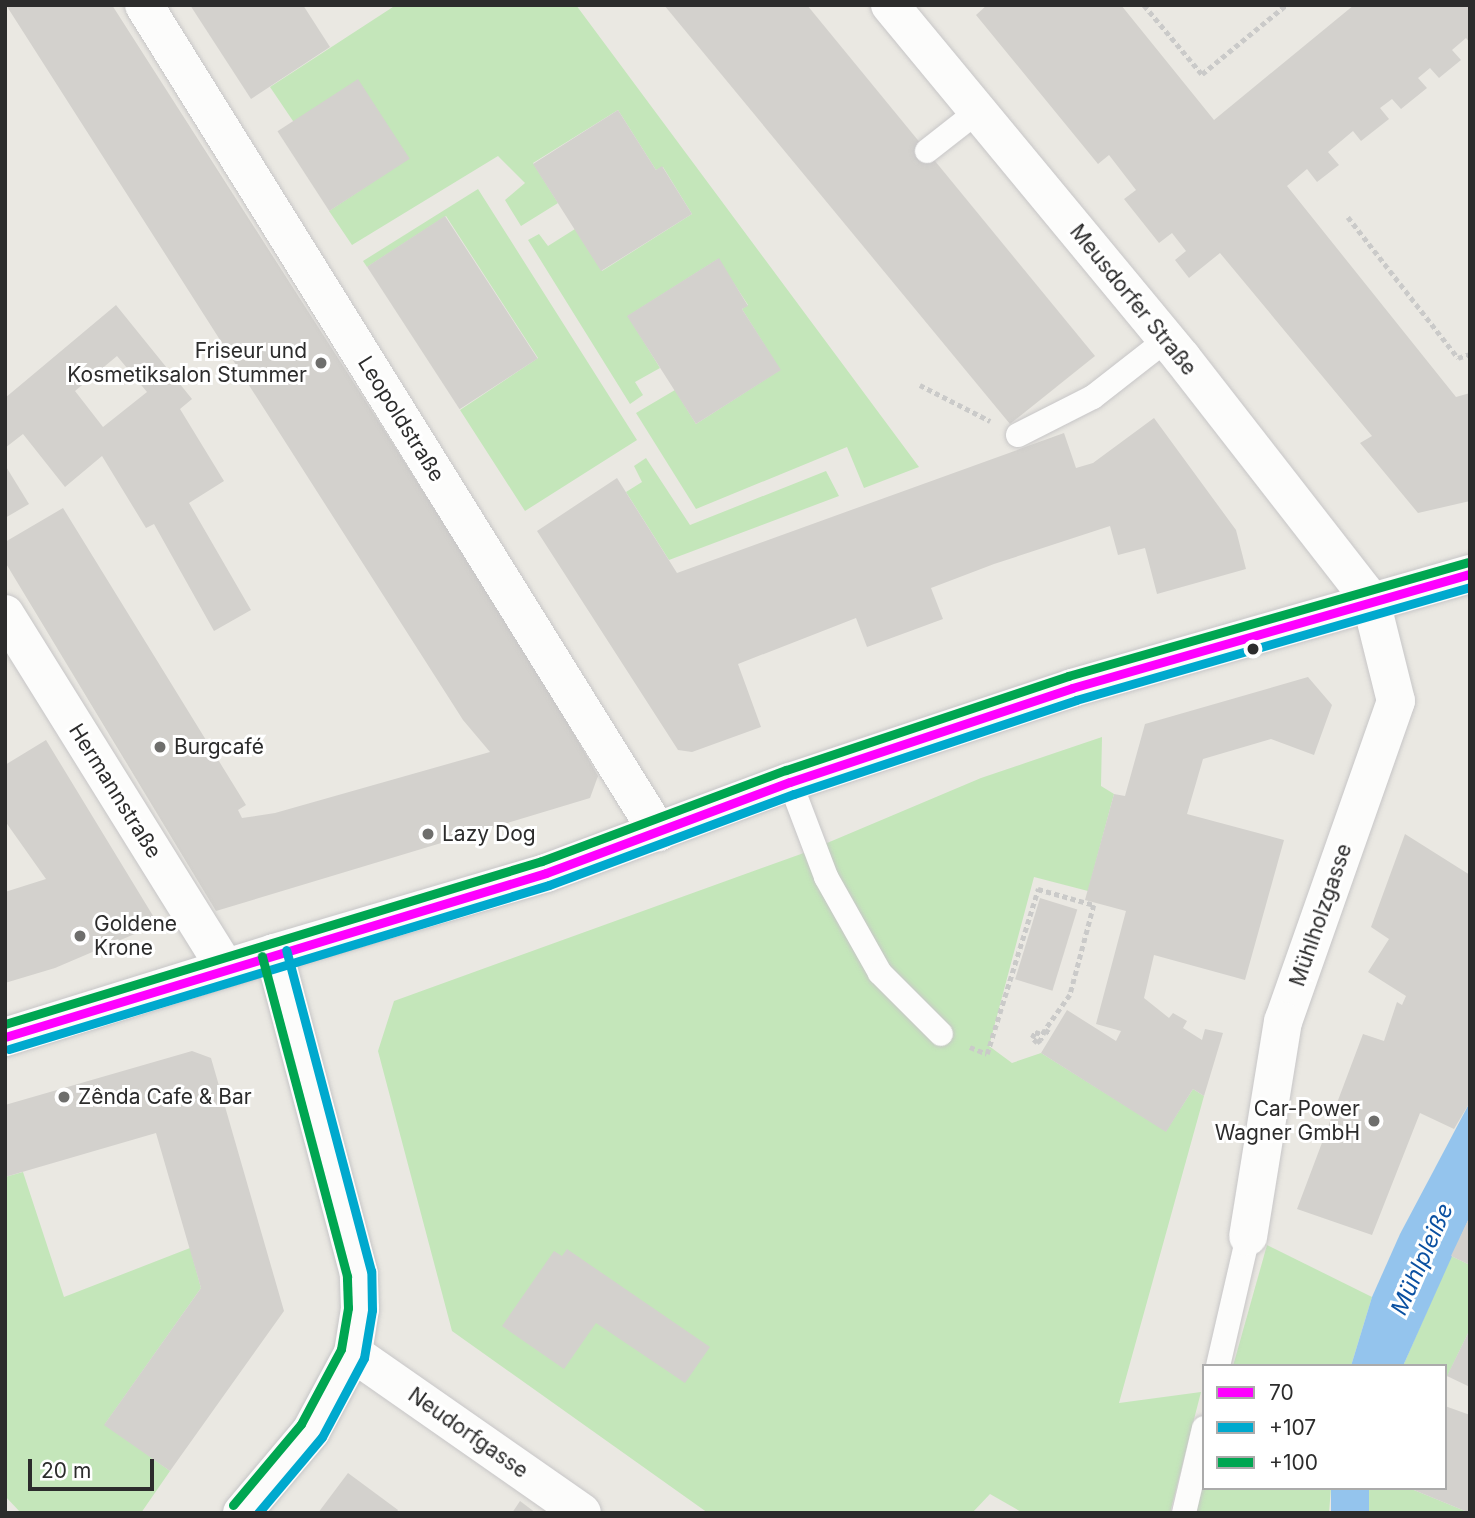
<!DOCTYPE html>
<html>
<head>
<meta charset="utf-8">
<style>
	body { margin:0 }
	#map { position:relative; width:1475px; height:1518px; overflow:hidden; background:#eae8e2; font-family:Inter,sans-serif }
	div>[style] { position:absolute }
	.green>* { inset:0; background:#c4e6ba }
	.water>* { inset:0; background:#94c4ed; transform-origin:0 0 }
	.building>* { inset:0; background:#d3d1cd; transform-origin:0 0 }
	.path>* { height:4.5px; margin-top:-2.25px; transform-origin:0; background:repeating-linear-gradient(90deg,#cacac9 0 5px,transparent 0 8.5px) }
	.roads { filter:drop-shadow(0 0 2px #c7c6c7) drop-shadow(0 0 2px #c7c6c7) }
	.lane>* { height:24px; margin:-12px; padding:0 12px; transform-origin:12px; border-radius:12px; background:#fcfcfb }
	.street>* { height:38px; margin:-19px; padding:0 19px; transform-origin:19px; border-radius:19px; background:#fcfcfb }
	.secondary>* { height:38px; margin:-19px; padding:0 19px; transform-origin:19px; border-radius:19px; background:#fcfcfb }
	.bus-1>* { height:9px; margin:-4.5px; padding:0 4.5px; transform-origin:4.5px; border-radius:4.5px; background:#f0f }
	.bus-2>* { height:9px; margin:-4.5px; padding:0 4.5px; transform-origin:4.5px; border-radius:4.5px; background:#00a9ce }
	.bus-3>* { height:9px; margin:-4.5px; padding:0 4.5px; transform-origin:4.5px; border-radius:4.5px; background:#00a651 }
	.dots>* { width:19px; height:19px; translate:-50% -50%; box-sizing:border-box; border:4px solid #fff; border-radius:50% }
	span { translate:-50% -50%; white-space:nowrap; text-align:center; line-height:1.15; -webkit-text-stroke:6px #fff; paint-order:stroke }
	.street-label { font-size:21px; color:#2c2c2c }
	.poi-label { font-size:21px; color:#2c2c2c }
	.right { translate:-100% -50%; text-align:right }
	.left { translate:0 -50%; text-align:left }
	.water-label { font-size:23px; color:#0a50a1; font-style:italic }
	.frame { position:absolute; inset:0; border:7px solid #2c2c2c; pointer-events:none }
	.legend { position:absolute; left:1202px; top:1364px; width:245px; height:126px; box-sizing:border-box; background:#fff; border:2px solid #ababab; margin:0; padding:9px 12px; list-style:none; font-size:21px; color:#2c2c2c }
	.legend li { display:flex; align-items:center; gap:14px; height:35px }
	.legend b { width:35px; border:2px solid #ababab }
	.scale { position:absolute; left:28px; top:1459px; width:126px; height:32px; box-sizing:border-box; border:4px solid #2c2c2c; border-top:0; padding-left:9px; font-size:21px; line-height:24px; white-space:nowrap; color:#2c2c2c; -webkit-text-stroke:5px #fff; paint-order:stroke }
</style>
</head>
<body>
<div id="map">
	<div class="green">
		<i style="clip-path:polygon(396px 5px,576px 5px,919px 467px,864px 488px,847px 447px,696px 509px,636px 413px,675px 390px,696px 424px,780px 370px,742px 309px,748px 305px,718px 259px,628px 316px,660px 368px,635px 382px,643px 395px,630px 404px,528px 240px,539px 234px,548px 246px,575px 229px,602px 271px,692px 214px,663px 167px,656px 170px,618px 110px,533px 163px,558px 203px,521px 226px,505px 200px,525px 183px,498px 156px,352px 245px,329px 211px,409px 158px,293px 121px,270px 87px)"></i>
		<i style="clip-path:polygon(478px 189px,637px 440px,525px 511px,460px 410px,538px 358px,446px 216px,367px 267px,363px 261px)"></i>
		<i style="clip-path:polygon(646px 458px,690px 525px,826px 471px,839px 496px,669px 560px,626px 492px,642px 482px,634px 466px)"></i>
		<i style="clip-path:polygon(1102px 737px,1101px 786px,1114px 794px,1088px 891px,1034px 877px,989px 1046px,1012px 1063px,1041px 1053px,1166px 1131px,1193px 1089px,1204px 1096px,1119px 1403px,1201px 1392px,1170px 1513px,1023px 1513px,990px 1494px,972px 1513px,708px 1513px,452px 1331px,378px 1051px,394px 1001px,801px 854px,981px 778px)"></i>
		<i style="clip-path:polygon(23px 1172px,64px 1297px,190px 1248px,201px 1288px,105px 1424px,170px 1471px,141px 1513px,21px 1513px,5px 1496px,5px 1177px)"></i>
		<i style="clip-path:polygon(1267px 1245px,1372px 1297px,1351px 1366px,1233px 1366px)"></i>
		<i style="clip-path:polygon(1451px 1256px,1470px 1265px,1470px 1329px,1445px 1381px,1445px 1366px,1403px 1366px)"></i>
		<i style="clip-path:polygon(1204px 1472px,1204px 1488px,1331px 1488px,1329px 1513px,1192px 1513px)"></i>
		<i style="clip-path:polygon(1369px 1488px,1409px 1488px,1470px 1513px,1366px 1513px)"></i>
	</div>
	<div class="water">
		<i style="clip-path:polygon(1470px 1102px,1470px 1216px,1403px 1366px,1351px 1366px,1372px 1297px,1400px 1234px)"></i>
		<i style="left:1331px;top:1488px;width:38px;height:25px"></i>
	</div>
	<div class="building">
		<i style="clip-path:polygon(6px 5px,112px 5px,539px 672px,598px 776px,590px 798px,216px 911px,5px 562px,5px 542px,63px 508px,246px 805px,238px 810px,242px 818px,275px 813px,490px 752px,463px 720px)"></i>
		<i style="clip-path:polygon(190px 5px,303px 5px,330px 47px,251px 99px)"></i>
		<i style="clip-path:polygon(664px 5px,807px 5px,1095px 356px,1010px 424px)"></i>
		<i style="clip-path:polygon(987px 5px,1121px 5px,1214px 120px,1354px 5px,1470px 5px,1470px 43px,1466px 38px,1452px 50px,1461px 60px,1439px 78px,1430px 68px,1418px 78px,1427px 88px,1401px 109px,1392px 99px,1380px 108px,1389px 119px,1361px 141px,1353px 131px,1328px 152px,1339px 165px,1317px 182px,1307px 169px,1287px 186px,1456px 397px,1470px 393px,1470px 501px,1418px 513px,1360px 443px,1372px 436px,1220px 253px,1189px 278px,1175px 260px,1186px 251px,1172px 233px,1159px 243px,1124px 199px,1136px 190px,1109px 155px,1098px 164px,976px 15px)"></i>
		<i style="left:358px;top:79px;width:95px;height:96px;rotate:57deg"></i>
		<i style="clip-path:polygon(618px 110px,656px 170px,662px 166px,692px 214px,601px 271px,533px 164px)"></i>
		<i style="left:445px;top:216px;width:170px;height:93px;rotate:57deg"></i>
		<i style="clip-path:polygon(719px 258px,748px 306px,742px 309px,781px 370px,696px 424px,627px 316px)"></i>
		<i style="clip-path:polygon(evenodd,116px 305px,192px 399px,180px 409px,224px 481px,189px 503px,251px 610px,214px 631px,154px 524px,146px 528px,102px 456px,65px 487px,23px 434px,5px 448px,5px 398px,116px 305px,117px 356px,147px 392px,103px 427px,75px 391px,117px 356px)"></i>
		<i style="clip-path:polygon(1154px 418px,1236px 530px,1246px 569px,1157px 594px,1145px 548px,1118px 555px,1110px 526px,994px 564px,931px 588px,943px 619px,867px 647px,856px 618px,738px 664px,761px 727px,692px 752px,678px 750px,537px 531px,617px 478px,677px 573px,1064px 433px,1076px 468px,1093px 463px)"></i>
		<i style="clip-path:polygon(5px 465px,29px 504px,5px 518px)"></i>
		<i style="clip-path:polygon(1308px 677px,1332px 705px,1314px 755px,1271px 739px,1203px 759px,1187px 814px,1284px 840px,1245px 980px,1154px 955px,1144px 998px,1169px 1018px,1173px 1013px,1187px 1021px,1183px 1028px,1202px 1040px,1205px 1029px,1223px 1033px,1204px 1096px,1193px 1089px,1166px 1132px,1041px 1053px,1067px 1010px,1116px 1041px,1121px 1031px,1096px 1024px,1126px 911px,1085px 900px,1114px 794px,1125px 796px,1145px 724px)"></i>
		<i style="clip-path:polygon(46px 740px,158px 924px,55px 968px,5px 983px,5px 892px,46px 879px,5px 821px,5px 765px)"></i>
		<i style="clip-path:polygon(1405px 834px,1470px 875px,1470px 1102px,1454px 1129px,1420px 1113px,1372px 1235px,1297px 1209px,1363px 1034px,1384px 1041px,1397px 1002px,1402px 1005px,1406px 996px,1368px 972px,1389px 939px,1371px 927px)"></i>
		<i style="left:1040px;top:898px;width:39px;height:85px;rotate:17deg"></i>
		<i style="clip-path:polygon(192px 1051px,211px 1058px,284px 1311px,170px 1471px,104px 1425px,201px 1288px,156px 1133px,5px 1177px,5px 1105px)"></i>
		<i style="clip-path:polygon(1470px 1216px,1470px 1265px,1451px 1256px)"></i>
		<i style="clip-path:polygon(567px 1249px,710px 1347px,685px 1383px,596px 1323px,564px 1369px,502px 1326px,554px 1251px,562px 1256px)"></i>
		<i style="clip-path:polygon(1470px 1329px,1470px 1387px,1447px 1376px)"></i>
		<i style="clip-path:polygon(1445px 1406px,1470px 1415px,1470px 1513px,1409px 1488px,1445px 1488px)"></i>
		<i style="clip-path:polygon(348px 1473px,398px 1510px,396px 1513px,318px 1513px)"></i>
		<i style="clip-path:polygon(520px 1501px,536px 1513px,512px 1513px)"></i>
	</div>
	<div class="path">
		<i style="left:1144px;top:5px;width:90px;rotate:50deg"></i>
		<i style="left:1202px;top:74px;width:109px;rotate:-39.4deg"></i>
		<i style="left:1348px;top:217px;width:179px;rotate:52deg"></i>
		<i style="left:1458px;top:358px;width:13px;rotate:-18deg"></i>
		<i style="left:920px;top:385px;width:79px;rotate:27.2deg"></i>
		<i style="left:970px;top:1047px;width:18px;rotate:22deg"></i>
		<i style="left:987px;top:1054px;width:173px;rotate:-72.8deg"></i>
		<i style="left:1038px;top:889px;width:58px;rotate:15.9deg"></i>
		<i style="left:1094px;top:905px;width:93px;rotate:104.9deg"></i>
		<i style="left:1070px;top:995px;width:43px;rotate:125.5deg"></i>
		<i style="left:1045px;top:1030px;width:11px;rotate:112deg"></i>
		<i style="left:1041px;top:1040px;width:5px;rotate:143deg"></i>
		<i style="left:1037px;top:1043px;width:7px;rotate:-135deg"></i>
		<i style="left:1032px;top:1038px;width:7px;rotate:-63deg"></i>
		<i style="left:1035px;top:1032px;width:7px;rotate:16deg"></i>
		<i style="left:1042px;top:1034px;width:5px;rotate:-53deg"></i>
		<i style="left:1045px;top:1030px;width:8px;rotate:30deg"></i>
	</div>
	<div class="roads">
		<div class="lane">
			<i style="left:927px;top:151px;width:65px;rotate:-38.1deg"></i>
			<i style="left:1018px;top:435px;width:84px;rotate:-26.9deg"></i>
			<i style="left:1093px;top:397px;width:93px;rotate:-38deg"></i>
			<i style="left:790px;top:782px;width:102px;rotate:69.2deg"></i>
			<i style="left:826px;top:877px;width:110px;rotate:60.6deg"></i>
			<i style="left:880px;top:973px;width:86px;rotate:45deg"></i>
			<i style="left:1218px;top:1366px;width:133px;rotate:-77deg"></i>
			<i style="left:1184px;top:1513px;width:87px;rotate:-76.8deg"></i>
		</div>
		<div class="street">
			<i style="left:144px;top:5px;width:974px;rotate:58.14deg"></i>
			<i style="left:890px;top:5px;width:458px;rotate:50.4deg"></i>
			<i style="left:1182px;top:358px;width:308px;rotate:52.1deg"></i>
			<i style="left:1371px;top:601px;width:103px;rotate:76deg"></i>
			<i style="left:1396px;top:701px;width:339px;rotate:109.4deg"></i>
			<i style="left:1283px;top:1021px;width:218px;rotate:99.2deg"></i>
			<i style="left:5px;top:614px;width:417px;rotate:58.1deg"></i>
			<i style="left:353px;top:1353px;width:279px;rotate:34.9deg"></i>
		</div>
		<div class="secondary">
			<i style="left:5px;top:1037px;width:282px;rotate:-17.3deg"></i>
			<i style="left:274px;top:953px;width:284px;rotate:-16.4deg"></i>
			<i style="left:546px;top:873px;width:260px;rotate:-20.5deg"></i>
			<i style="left:790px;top:782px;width:297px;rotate:-18.4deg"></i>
			<i style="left:1072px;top:688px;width:414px;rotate:-16deg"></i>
			<i style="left:242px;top:1513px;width:107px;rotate:-49.9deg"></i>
			<i style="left:311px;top:1431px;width:89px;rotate:-61.7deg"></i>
			<i style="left:353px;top:1353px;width:45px;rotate:-81deg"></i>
			<i style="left:360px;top:1309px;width:35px;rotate:-92deg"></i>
			<i style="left:359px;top:1274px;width:332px;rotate:-104.8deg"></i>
		</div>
	</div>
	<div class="bus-1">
		<i style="left:5px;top:1037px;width:565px;rotate:-16.86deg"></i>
		<i style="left:546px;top:873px;width:260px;rotate:-20.5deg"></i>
		<i style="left:790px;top:782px;width:297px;rotate:-18.4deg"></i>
		<i style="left:1072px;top:688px;width:414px;rotate:-16deg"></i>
	</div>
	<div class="bus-2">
		<i style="left:9px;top:1049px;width:564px;rotate:-16.89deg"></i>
		<i style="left:549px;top:885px;width:261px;rotate:-20.4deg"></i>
		<i style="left:794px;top:794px;width:297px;rotate:-18.4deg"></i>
		<i style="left:1076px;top:700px;width:410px;rotate:-16deg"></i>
		<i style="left:258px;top:1513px;width:99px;rotate:-49.9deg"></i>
		<i style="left:322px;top:1437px;width:89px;rotate:-62deg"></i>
		<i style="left:364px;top:1358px;width:49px;rotate:-80.5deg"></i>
		<i style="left:372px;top:1310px;width:39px;rotate:-91deg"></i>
		<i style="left:371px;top:1271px;width:332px;rotate:-104.8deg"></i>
	</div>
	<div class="bus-3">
		<i style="left:5px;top:1024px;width:561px;rotate:-16.89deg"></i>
		<i style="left:542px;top:861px;width:260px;rotate:-20.5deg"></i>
		<i style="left:786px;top:770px;width:297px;rotate:-18.4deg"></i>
		<i style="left:1068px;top:676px;width:415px;rotate:-15.9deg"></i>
		<i style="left:233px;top:1505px;width:106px;rotate:-50deg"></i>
		<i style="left:301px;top:1424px;width:85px;rotate:-61.9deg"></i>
		<i style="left:341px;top:1349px;width:42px;rotate:-80.3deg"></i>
		<i style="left:348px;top:1308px;width:32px;rotate:-92deg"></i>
		<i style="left:347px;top:1276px;width:331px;rotate:-104.9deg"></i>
	</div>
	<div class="dots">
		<i style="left:321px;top:363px;background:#6e6e6c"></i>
		<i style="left:1253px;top:649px;background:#2c2c2c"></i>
		<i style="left:160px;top:747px;background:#6e6e6c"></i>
		<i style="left:428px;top:834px;background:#6e6e6c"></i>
		<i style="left:80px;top:936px;background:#6e6e6c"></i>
		<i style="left:64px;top:1097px;background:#6e6e6c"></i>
		<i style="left:1374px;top:1121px;background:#6e6e6c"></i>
	</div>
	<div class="street-label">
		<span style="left:1133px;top:300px;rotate:51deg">Meusdorfer Straße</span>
		<span style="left:401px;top:419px;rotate:58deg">Leopoldstraße</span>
		<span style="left:115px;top:791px;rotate:58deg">Hermannstraße</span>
		<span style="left:1321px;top:915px;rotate:-71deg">Mühlholzgasse</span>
		<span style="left:468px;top:1433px;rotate:35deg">Neudorfgasse</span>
	</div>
	<div class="poi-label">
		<span class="right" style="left:307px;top:363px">Friseur und<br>Kosmetiksalon Stummer</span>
		<span class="left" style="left:174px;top:747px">Burgcafé</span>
		<span class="left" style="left:442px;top:834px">Lazy Dog</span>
		<span class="left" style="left:94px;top:936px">Goldene<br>Krone</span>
		<span class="left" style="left:78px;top:1097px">Zênda Cafe &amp; Bar</span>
		<span class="right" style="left:1360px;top:1121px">Car-Power<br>Wagner GmbH</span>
	</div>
	<div class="water-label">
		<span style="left:1422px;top:1259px;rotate:-66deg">Mühlpleiße</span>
	</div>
	<div class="frame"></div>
	<ul class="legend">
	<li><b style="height:9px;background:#f0f"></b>70</li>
	<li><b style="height:9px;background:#00a9ce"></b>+107</li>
	<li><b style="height:9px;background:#00a651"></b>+100</li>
	</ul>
	<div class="scale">20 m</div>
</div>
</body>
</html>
